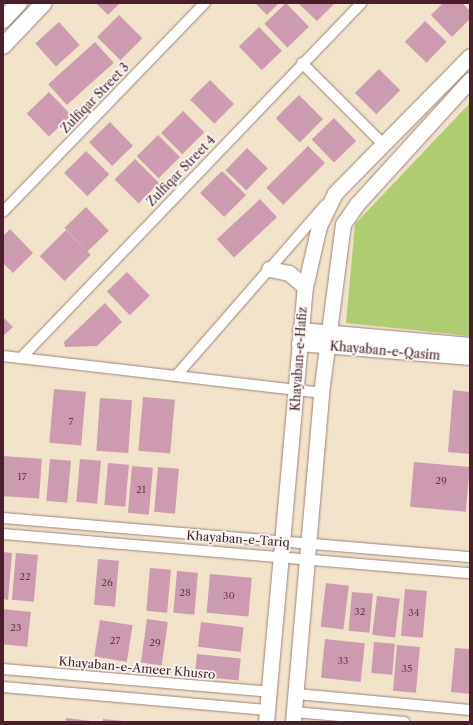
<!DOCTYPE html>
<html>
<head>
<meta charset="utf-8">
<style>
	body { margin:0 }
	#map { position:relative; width:473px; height:725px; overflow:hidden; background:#f1e3ca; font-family:"Libre Caslon Text",serif }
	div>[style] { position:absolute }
	.green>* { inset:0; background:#b0cc73 }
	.building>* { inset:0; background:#cd9bb0; transform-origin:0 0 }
	.roads { filter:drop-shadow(0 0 1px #9e817a) drop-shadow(0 0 1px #9e817a) }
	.street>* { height:10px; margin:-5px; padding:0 5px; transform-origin:5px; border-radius:5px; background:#fff }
	.secondary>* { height:15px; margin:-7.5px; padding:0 7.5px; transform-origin:7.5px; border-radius:7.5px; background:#fff }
	.primary>* { height:16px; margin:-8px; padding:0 8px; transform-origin:8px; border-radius:8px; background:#fff }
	span { translate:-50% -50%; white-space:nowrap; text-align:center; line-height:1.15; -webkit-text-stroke:3.5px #f6f6f2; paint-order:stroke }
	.number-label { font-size:10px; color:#6b3e4c }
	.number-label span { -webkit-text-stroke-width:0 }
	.street-label { font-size:12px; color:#4a1f2b }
	.frame { position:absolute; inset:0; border:4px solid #4a1f2b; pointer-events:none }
</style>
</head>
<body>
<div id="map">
	<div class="green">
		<i style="clip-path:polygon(470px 103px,470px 336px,346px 323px,355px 224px)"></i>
	</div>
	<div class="building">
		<i style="clip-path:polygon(96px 3px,120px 3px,108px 15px)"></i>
		<i style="clip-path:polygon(255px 3px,279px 3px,267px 15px)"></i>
		<i style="left:286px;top:3px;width:33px;height:30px;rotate:46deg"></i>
		<i style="clip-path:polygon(298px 3px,335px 3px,317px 21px)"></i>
		<i style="clip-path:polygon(443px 3px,462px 3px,470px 11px,470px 19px,452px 37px,431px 15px)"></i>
		<i style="left:119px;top:15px;width:33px;height:31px;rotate:45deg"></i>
		<i style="left:425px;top:21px;width:30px;height:29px;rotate:44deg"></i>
		<i style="left:59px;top:22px;width:31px;height:32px;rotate:48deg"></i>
		<i style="left:259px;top:27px;width:33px;height:28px;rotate:46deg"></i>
		<i style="left:95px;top:42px;width:28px;height:63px;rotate:48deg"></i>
		<i style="left:379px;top:69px;width:30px;height:34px;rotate:45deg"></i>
		<i style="left:210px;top:80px;width:34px;height:28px;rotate:45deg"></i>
		<i style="left:49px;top:92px;width:32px;height:31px;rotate:46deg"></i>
		<i style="left:299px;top:95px;width:34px;height:33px;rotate:45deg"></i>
		<i style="left:183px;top:111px;width:30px;height:31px;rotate:45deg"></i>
		<i style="left:334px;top:118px;width:32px;height:31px;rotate:46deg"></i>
		<i style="left:110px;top:122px;width:33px;height:29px;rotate:46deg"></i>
		<i style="left:158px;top:135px;width:31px;height:30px;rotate:45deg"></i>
		<i style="left:308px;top:146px;width:24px;height:59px;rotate:45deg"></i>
		<i style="left:247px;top:148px;width:29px;height:31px;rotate:44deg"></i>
		<i style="left:86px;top:151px;width:33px;height:31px;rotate:45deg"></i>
		<i style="left:135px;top:159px;width:34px;height:29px;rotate:45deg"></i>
		<i style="left:222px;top:171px;width:34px;height:31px;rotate:45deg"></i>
		<i style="left:260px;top:199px;width:25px;height:59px;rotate:47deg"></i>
		<i style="left:86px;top:207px;width:33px;height:30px;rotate:46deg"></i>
		<i style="clip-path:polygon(10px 229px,33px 253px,13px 273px,3px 263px,3px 236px)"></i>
		<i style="left:66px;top:230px;width:35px;height:37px;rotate:45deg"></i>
		<i style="left:127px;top:272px;width:33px;height:28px;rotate:46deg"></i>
		<i style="clip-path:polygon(105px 303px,122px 322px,97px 346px,65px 347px,64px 342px)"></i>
		<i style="clip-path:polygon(3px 317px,13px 327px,3px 336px)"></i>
		<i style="left:54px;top:389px;width:32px;height:54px;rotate:5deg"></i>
		<i style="clip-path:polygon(453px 390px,470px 392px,470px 454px,448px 452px)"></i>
		<i style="left:143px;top:397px;width:32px;height:54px;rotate:5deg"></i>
		<i style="left:100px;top:398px;width:32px;height:53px;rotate:4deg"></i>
		<i style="left:3px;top:456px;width:39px;height:40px;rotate:4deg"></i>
		<i style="left:50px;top:459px;width:21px;height:42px;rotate:5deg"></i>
		<i style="left:80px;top:459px;width:21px;height:43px;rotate:5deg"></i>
		<i style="left:414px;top:462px;width:56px;height:45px;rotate:5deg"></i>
		<i style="left:108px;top:463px;width:21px;height:42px;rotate:5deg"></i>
		<i style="left:132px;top:466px;width:21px;height:47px;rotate:5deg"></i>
		<i style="left:158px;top:467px;width:21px;height:45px;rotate:5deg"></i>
		<i style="clip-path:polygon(3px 552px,12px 553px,8px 600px,3px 599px)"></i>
		<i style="left:16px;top:553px;width:22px;height:47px;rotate:5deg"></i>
		<i style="left:98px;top:559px;width:21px;height:46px;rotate:5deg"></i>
		<i style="left:150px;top:568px;width:21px;height:43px;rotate:5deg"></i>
		<i style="left:177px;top:571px;width:21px;height:42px;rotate:5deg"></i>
		<i style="left:210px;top:574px;width:42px;height:39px;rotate:5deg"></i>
		<i style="left:326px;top:583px;width:23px;height:44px;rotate:7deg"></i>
		<i style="left:405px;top:589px;width:22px;height:47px;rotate:5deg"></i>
		<i style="left:352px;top:592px;width:21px;height:39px;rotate:5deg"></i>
		<i style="left:377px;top:596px;width:23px;height:39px;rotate:7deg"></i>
		<i style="left:3px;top:609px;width:28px;height:35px;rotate:6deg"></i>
		<i style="left:147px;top:619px;width:21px;height:44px;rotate:8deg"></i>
		<i style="left:100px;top:620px;width:33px;height:37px;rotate:9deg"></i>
		<i style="left:201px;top:622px;width:43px;height:25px;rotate:7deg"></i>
		<i style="left:325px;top:639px;width:40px;height:39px;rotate:6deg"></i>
		<i style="left:374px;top:642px;width:21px;height:31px;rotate:5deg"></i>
		<i style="left:397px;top:645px;width:23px;height:46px;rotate:5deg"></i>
		<i style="clip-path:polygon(455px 648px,470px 649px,470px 694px,451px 692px)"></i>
		<i style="left:197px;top:654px;width:44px;height:22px;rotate:6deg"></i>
		<i style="clip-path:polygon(66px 718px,91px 721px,91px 722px,65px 722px)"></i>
		<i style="clip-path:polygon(103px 719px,124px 721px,124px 722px,103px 722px)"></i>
	</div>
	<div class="roads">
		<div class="street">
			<i style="left:302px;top:63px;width:115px;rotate:45deg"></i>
			<i style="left:3px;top:212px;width:291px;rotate:-46deg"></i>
			<i style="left:3px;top:356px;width:320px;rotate:6.6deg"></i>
			<i style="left:21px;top:358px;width:492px;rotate:-46.2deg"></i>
			<i style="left:176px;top:376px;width:227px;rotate:-48.9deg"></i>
			<i style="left:3px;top:518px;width:469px;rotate:4.8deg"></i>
			<i style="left:3px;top:534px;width:469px;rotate:4.8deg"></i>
			<i style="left:3px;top:669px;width:267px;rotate:4.9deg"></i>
			<i style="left:3px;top:687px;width:265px;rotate:5deg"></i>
			<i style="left:297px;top:694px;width:174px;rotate:5.3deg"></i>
			<i style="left:294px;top:712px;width:111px;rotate:5.1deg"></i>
		</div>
		<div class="secondary">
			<i style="left:269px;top:269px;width:20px;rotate:11deg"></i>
			<i style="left:289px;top:273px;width:21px;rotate:41deg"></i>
			<i style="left:300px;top:330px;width:171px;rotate:5deg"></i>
			<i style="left:299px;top:343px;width:172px;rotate:4.7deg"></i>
			<i style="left:266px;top:722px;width:437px;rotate:-84.9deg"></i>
			<i style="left:305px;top:287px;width:63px;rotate:-77.1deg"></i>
			<i style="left:319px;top:226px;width:37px;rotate:-64deg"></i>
			<i style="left:335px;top:193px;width:192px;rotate:-45.4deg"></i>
			<i style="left:293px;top:722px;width:330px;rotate:-85.1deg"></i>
			<i style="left:321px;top:393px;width:170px;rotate:-82.6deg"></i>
			<i style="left:343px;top:224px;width:24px;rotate:-55deg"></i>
			<i style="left:357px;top:204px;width:168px;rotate:-47.7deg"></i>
		</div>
		<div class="primary">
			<i style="left:3px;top:20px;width:23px;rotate:-47deg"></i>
			<i style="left:3px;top:46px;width:59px;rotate:-46.4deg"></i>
		</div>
	</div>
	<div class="number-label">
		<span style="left:71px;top:422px">7</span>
		<span style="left:22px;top:477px">17</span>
		<span style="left:441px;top:481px">29</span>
		<span style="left:141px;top:490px">21</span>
		<span style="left:25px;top:577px">22</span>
		<span style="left:107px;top:583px">26</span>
		<span style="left:185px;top:593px">28</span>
		<span style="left:229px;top:596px">30</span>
		<span style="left:360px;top:612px">32</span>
		<span style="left:414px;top:613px">34</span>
		<span style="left:16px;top:628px">23</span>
		<span style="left:115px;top:641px">27</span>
		<span style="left:155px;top:643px">29</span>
		<span style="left:343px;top:661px">33</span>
		<span style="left:407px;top:669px">35</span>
	</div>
	<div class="street-label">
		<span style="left:95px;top:98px;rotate:-46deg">Zulfiqar Street 3</span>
		<span style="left:181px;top:171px;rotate:-46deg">Zulfiqar Street 4</span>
		<span style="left:385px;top:351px;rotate:5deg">Khayaban-e-Qasim</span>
		<span style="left:299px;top:359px;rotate:-86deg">Khayaban-e-Hafiz</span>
		<span style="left:238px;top:539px;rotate:4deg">Khayaban-e-Tariq</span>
		<span style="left:137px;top:668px;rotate:5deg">Khayaban-e-Ameer Khusro</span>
	</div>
	<div class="frame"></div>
</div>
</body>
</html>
